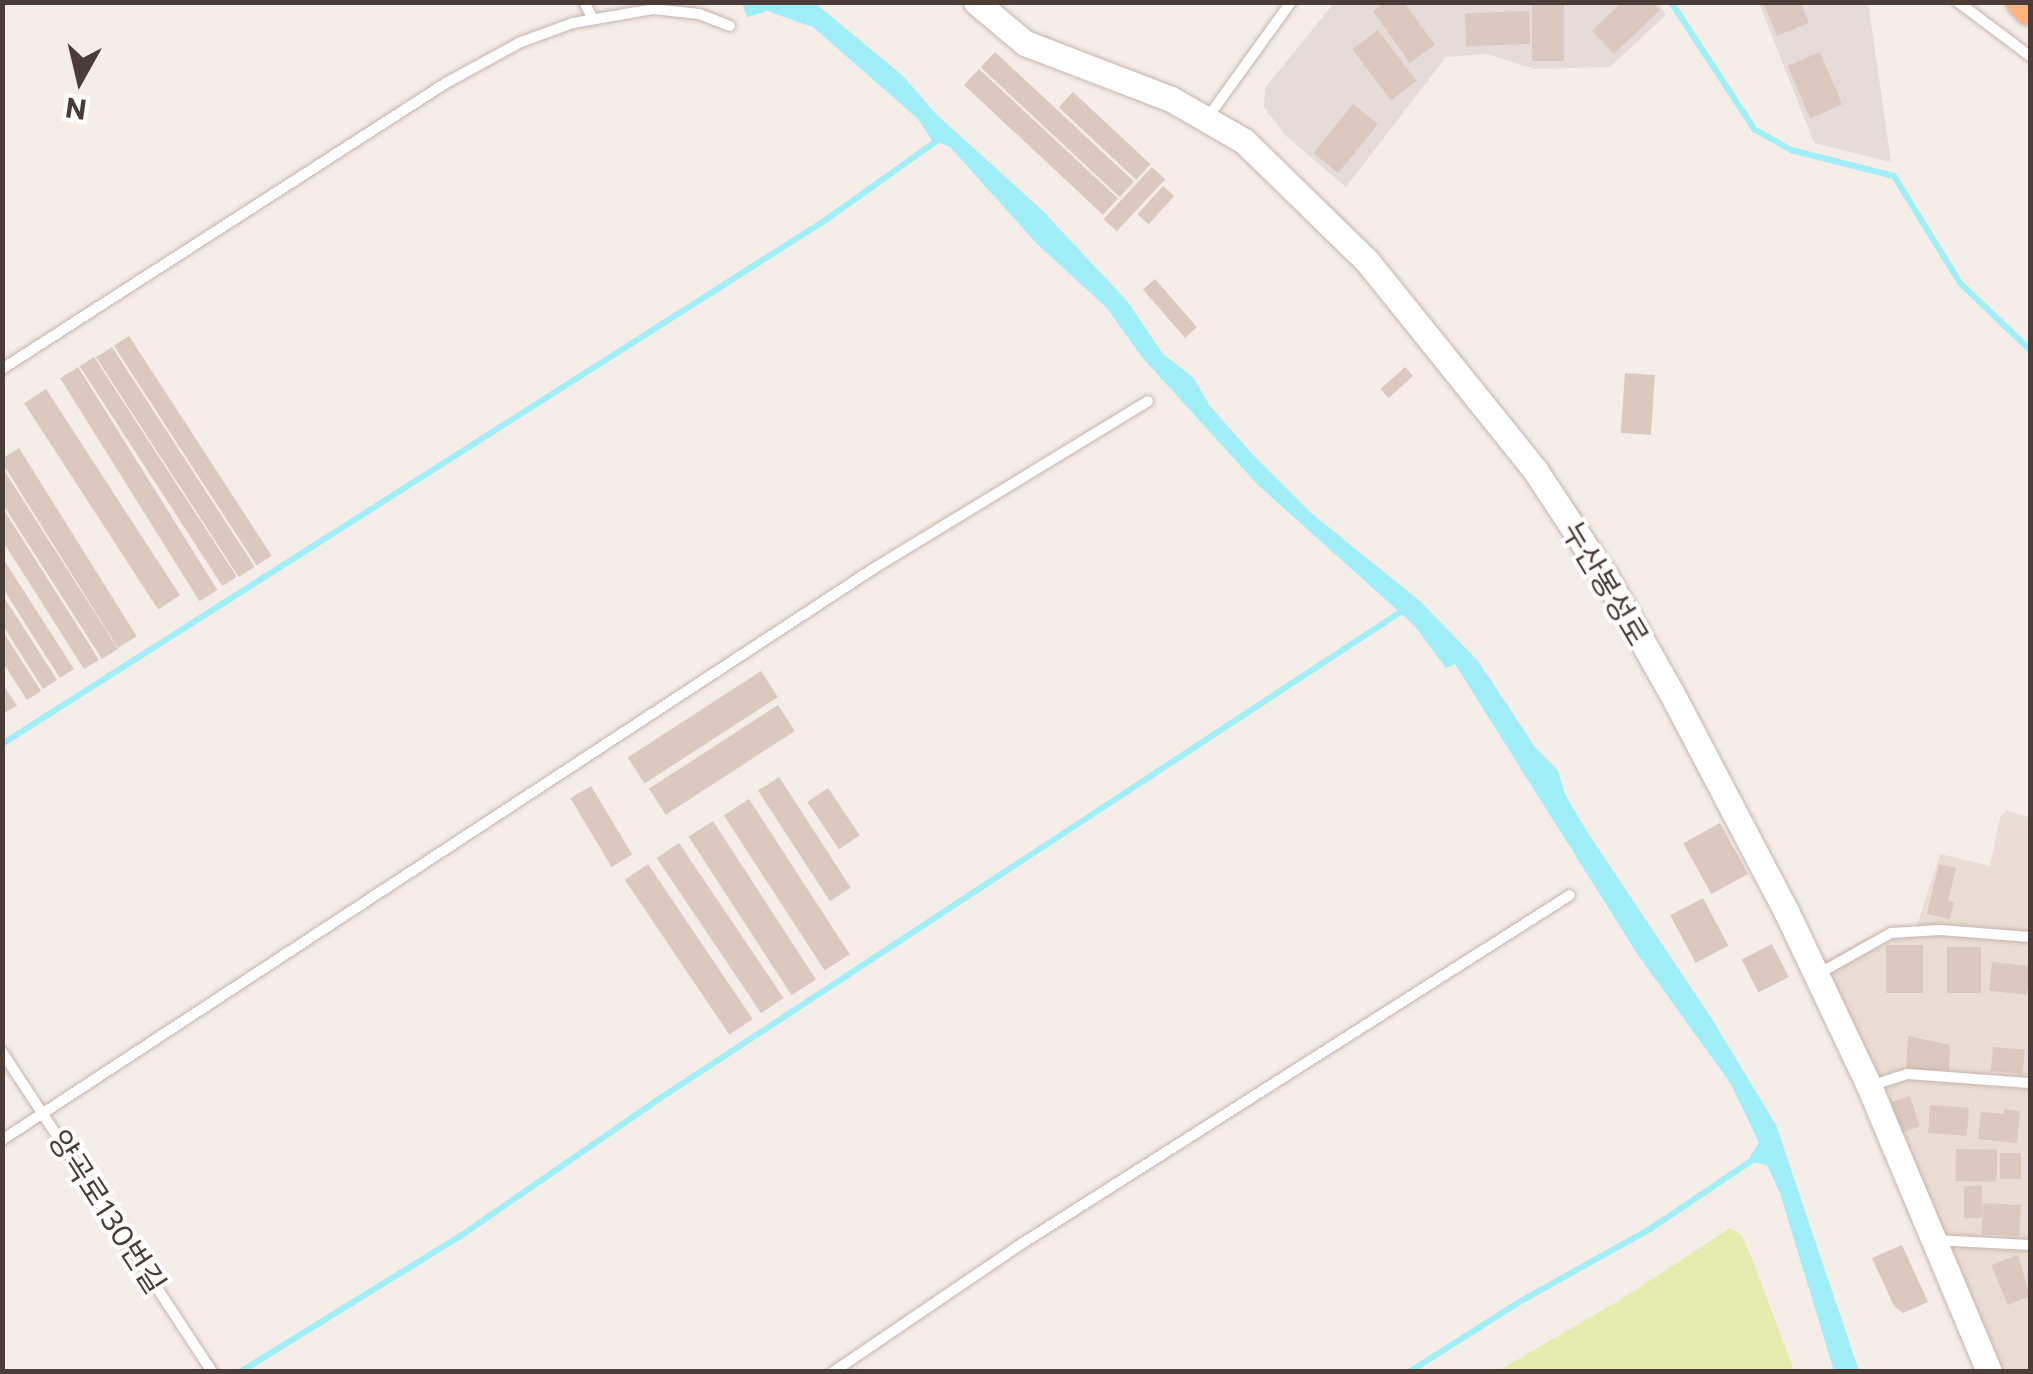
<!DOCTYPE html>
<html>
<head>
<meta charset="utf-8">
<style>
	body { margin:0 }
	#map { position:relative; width:2033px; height:1374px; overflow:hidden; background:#f5ede8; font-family:Commissioner,"Noto Sans KR",sans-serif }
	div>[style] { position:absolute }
	.residential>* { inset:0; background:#eaddd5 }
	.industrial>* { inset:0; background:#e5dcd9 }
	.green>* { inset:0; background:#e4edad }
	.water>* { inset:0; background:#9feef8 }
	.stream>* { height:6px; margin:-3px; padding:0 3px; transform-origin:3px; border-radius:3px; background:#9feef8 }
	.building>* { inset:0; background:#dbc8bf; transform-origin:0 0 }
	.roads { filter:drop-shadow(0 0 2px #c5b5ac) drop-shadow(0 0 2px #c5b5ac) }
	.service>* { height:10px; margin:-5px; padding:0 5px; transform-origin:5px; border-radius:5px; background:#fff }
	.tertiary>* { height:25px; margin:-12.5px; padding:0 12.5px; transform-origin:12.5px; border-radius:12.5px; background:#fff }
	.trunk>* { height:32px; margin:-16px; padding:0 16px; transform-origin:16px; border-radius:16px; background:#ffb280 }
	span { translate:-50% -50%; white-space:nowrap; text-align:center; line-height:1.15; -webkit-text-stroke:8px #fff; paint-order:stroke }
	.street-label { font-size:30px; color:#4a3c36 }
	.frame { position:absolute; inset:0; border:5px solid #4a3c36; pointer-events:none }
	.north { position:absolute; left:30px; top:30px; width:100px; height:100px; -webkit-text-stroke:8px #fff; paint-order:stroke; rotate:188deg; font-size:28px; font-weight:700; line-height:40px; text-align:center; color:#4a3c36 }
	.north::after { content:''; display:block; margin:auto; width:35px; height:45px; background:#4a3c36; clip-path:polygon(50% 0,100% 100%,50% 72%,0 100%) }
</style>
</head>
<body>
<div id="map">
	<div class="residential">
		<i style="clip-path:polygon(2007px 810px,2030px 818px,2030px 1371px,1999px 1371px,1821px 963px,1886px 928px,1917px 926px,1940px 854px,1990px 866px,2000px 817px)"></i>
	</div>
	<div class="industrial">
		<i style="clip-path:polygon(1657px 2px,1666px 15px,1610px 67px,1534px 69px,1487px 54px,1446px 57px,1346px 187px,1285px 135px,1264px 107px,1265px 88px,1334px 3px)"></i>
		<i style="clip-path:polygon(1759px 3px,1868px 3px,1891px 162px,1814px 143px)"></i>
	</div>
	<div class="green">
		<i style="clip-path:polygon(1730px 1228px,1741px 1234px,1752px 1259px,1794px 1371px,1498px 1371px,1620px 1300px)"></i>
	</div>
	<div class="water">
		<i style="clip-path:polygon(742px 3px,815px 3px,903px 76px,937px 115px,1041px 209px,1127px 301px,1163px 354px,1194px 378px,1209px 405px,1256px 458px,1310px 512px,1421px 602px,1478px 661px,1535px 747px,1558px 771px,1565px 794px,1586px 830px,1710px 1016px,1776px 1125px,1859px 1371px,1834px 1371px,1780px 1193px,1767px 1165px,1753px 1162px,1750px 1156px,1759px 1143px,1731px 1084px,1638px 955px,1455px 664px,1446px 668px,1415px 626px,1258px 485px,1141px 356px,1107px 308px,1037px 244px,950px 147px,932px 140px,917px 118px,813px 27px,767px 11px,747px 17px)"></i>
	</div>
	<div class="stream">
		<i style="left:1671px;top:2px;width:152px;rotate:56.8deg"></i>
		<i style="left:1754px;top:129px;width:43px;rotate:29.6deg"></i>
		<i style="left:1791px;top:150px;width:106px;rotate:14.2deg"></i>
		<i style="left:1894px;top:176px;width:126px;rotate:58.3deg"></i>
		<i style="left:1960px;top:283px;width:97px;rotate:43.7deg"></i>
		<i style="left:2px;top:744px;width:978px;rotate:-32.47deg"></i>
		<i style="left:827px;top:219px;width:141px;rotate:-35.5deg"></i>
		<i style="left:240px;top:1372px;width:257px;rotate:-31.7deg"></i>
		<i style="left:459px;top:1237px;width:243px;rotate:-34.6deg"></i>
		<i style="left:659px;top:1099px;width:889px;rotate:-33.3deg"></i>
		<i style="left:1409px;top:1372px;width:133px;rotate:-32.4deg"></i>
		<i style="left:1521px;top:1301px;width:148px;rotate:-29.2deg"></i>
		<i style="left:1650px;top:1229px;width:129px;rotate:-33.9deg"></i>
	</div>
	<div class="building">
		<i style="clip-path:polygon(1385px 2px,1404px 2px,1435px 45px,1410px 63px,1373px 11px)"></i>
		<i style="left:1532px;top:2px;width:32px;height:59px"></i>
		<i style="clip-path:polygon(1622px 2px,1652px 2px,1660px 10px,1614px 54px,1592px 31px)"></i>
		<i style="clip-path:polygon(1763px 2px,1800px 2px,1809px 23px,1777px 36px)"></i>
		<i style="left:1529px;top:11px;width:33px;height:64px;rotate:88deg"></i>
		<i style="left:1378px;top:30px;width:64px;height:32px;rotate:53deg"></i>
		<i style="left:995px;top:52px;width:190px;height:21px;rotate:43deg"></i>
		<i style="left:1820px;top:52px;width:57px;height:35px;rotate:67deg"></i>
		<i style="left:979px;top:69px;width:190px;height:22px;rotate:43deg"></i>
		<i style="left:1073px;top:92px;width:106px;height:21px;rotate:43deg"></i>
		<i style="left:1353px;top:104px;width:32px;height:63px;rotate:39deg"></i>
		<i style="left:1152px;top:167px;width:18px;height:71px;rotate:43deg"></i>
		<i style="left:1163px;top:186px;width:15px;height:38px;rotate:42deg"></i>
		<i style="left:1155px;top:279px;width:64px;height:16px;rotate:49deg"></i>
		<i style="left:129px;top:336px;width:262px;height:18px;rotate:57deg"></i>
		<i style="left:112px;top:347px;width:262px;height:19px;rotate:57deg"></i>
		<i style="left:94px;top:357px;width:262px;height:17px;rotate:57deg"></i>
		<i style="left:78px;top:367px;width:263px;height:21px;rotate:58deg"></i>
		<i style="left:1405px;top:367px;width:12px;height:33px;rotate:48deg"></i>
		<i style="left:1625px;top:373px;width:30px;height:60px;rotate:4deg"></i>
		<i style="left:46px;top:389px;width:246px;height:26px;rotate:57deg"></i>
		<i style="left:19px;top:448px;width:222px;height:22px;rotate:58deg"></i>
		<i style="clip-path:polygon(2px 467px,118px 649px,102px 659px,2px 503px)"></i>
		<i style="clip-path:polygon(2px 507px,99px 660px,84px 669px,2px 540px)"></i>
		<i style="clip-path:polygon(2px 557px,74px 669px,60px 678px,2px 587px)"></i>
		<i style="clip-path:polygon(2px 594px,57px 680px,43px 689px,2px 624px)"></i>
		<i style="clip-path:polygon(2px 630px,41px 691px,27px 700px,2px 661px)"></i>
		<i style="left:761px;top:671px;width:31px;height:159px;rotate:57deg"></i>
		<i style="clip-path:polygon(2px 683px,17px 706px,2px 714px)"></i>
		<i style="left:778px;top:705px;width:31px;height:154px;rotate:57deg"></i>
		<i style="left:779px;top:777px;width:132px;height:25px;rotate:57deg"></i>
		<i style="left:591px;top:786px;width:80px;height:24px;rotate:59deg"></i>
		<i style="left:828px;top:788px;width:57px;height:25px;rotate:56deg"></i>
		<i style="left:749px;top:799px;width:185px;height:30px;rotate:57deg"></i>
		<i style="left:713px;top:821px;width:189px;height:29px;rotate:57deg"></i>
		<i style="left:1720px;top:823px;width:58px;height:42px;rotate:61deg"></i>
		<i style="left:679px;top:843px;width:187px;height:27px;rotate:56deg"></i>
		<i style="left:648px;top:864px;width:187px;height:28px;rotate:56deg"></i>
		<i style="clip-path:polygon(1939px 864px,1956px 868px,1948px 901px,1954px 902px,1950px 919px,1927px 914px)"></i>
		<i style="left:1703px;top:898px;width:54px;height:37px;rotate:62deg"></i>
		<i style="left:1772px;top:944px;width:37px;height:34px;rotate:63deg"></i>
		<i style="left:1886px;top:945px;width:37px;height:48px"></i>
		<i style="left:1947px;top:947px;width:34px;height:46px"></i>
		<i style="left:1992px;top:962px;width:38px;height:29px;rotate:6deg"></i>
		<i style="clip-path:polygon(1908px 1036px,1950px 1045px,1949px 1071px,1906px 1068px)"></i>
		<i style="left:1993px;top:1047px;width:32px;height:24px;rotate:5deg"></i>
		<i style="left:1910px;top:1096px;width:32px;height:20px;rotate:72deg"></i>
		<i style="left:1930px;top:1105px;width:39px;height:28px;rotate:4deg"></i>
		<i style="clip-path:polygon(2004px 1109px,2020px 1111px,2017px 1143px,1978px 1139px,1981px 1112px,2004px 1114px)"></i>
		<i style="left:1956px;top:1149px;width:41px;height:32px;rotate:1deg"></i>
		<i style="left:2000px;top:1153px;width:21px;height:26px"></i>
		<i style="left:1964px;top:1186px;width:18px;height:32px"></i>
		<i style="left:1983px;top:1203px;width:38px;height:31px;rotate:3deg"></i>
		<i style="clip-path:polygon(1902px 1245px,1928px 1302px,1903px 1313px,1894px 1306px,1872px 1258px)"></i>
		<i style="clip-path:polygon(2018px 1255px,2030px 1296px,2008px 1305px,1991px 1265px)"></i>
	</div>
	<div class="roads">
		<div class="service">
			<i style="left:584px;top:2px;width:19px;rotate:62deg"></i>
			<i style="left:1958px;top:2px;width:90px;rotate:36.9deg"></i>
			<i style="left:1208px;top:117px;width:142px;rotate:-54.2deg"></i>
			<i style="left:2px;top:369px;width:528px;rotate:-32.79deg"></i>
			<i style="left:446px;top:83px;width:85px;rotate:-28.7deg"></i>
			<i style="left:521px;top:42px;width:55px;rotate:-20.1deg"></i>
			<i style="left:573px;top:23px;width:81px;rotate:-9.9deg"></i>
			<i style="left:653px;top:9px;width:46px;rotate:6.2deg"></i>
			<i style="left:699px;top:14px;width:33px;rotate:21deg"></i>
			<i style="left:1818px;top:974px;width:84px;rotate:-29.3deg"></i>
			<i style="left:1891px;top:933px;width:49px;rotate:-3.5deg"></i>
			<i style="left:1940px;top:930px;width:90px;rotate:4.4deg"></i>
			<i style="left:2px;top:1052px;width:383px;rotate:56.7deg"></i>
			<i style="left:1870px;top:1086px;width:39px;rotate:-18deg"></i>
			<i style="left:1907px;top:1074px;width:123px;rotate:4.2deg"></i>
			<i style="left:2px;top:1140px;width:1041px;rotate:-33.25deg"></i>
			<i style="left:873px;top:569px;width:322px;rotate:-31.4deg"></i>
			<i style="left:1934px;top:1240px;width:96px;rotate:3deg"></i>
			<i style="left:833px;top:1372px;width:230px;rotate:-34.2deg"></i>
			<i style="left:1023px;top:1243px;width:648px;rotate:-32.46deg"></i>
		</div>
		<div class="tertiary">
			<i style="left:976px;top:2px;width:64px;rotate:39.9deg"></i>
			<i style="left:1025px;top:43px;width:156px;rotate:21deg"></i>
			<i style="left:1171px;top:99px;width:84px;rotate:29.9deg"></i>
			<i style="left:1244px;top:141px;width:172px;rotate:44.3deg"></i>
			<i style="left:1367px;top:261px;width:268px;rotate:51.2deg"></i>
			<i style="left:1535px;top:470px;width:131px;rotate:56.6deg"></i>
			<i style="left:1607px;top:579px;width:130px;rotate:60.5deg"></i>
			<i style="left:1671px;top:692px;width:247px;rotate:62.3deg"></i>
			<i style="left:1786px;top:911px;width:194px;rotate:64.6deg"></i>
			<i style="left:1869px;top:1086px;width:310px;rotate:67.2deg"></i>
		</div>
		<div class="trunk">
			<i style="left:2023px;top:2px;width:10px;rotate:45deg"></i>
		</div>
	</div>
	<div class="street-label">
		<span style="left:1606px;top:583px;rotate:59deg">누산봉성로</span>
		<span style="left:108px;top:1211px;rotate:57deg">양곡로130번길</span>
	</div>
	<div class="frame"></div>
	<div class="north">N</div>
</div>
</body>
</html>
